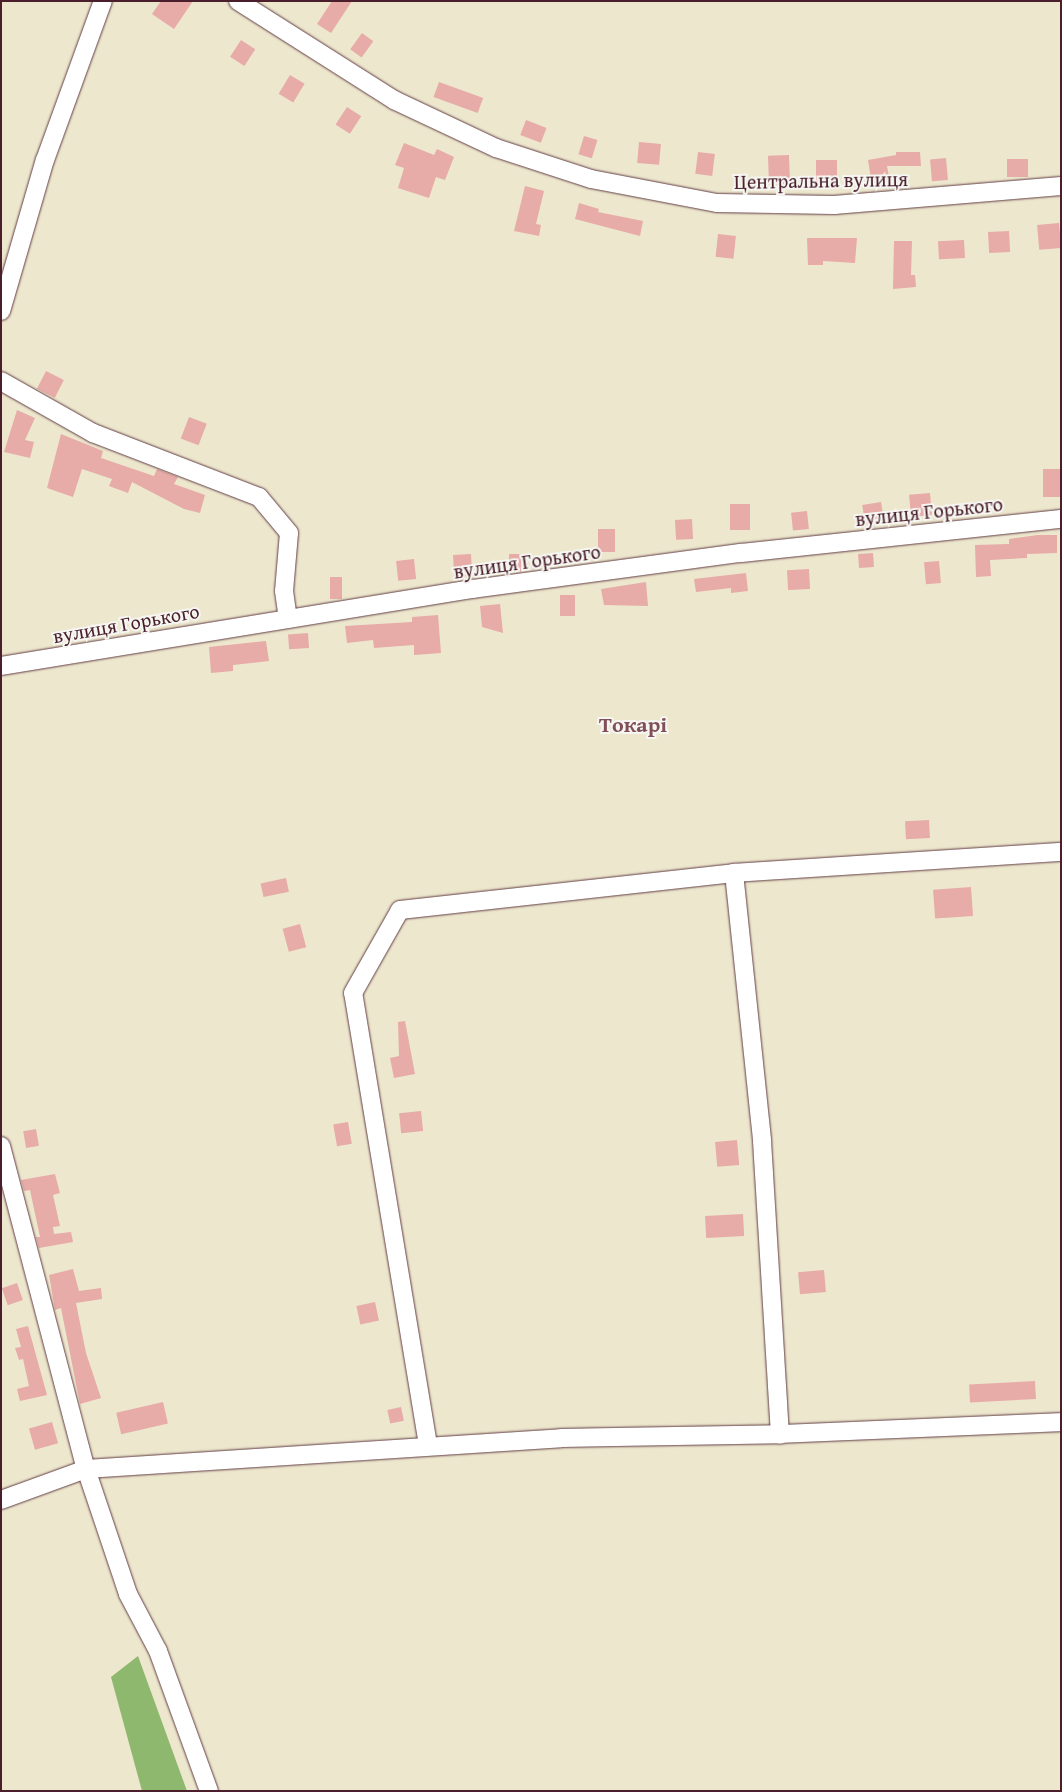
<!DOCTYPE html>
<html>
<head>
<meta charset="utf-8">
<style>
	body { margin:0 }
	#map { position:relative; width:1062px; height:1792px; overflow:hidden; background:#ede7ce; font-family:"Gentium Book Plus",serif }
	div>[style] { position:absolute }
	.forest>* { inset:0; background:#8fb86f }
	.building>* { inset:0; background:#e7aba8; transform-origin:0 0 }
	.roads { filter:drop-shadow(0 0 1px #623d43) drop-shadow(0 0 1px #623d43) }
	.minor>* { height:18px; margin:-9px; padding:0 9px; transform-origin:9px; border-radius:9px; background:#fff }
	span { translate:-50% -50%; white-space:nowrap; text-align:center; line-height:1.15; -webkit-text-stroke:4px #f6f6f2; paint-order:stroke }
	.street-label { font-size:20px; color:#4a1f2b }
	.quarter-label { font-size:22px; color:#815057; font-weight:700 }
	.frame { position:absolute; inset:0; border:2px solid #4a1f2b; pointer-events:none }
</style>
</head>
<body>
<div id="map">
	<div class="forest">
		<i style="clip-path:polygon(138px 1656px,187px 1791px,142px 1791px,111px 1677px)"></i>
	</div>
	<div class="building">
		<i style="clip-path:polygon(161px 1px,193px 1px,174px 29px,152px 14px)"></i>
		<i style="clip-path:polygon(332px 1px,352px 1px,331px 33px,317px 24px)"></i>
		<i style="left:362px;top:33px;width:14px;height:20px;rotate:36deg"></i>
		<i style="left:241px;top:40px;width:17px;height:20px;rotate:33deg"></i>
		<i style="left:290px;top:75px;width:17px;height:22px;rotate:31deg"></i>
		<i style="left:439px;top:82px;width:47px;height:16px;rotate:20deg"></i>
		<i style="left:347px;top:107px;width:17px;height:21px;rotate:33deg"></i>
		<i style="left:526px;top:120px;width:22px;height:16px;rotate:21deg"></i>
		<i style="left:584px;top:136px;width:14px;height:19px;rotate:17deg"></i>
		<i style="left:639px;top:142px;width:22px;height:21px;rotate:5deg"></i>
		<i style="clip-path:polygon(404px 143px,434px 155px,437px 149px,454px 157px,445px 180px,436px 177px,429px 198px,398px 188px,404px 168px,395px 165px)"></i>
		<i style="left:698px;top:152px;width:17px;height:22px;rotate:7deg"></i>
		<i style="clip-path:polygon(896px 152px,920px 152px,921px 166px,887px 166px,890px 182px,872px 185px,868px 160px,896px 155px)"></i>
		<i style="left:789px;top:155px;width:29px;height:21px;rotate:88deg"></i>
		<i style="left:946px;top:158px;width:22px;height:16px;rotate:85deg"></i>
		<i style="left:1007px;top:159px;width:21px;height:18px"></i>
		<i style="left:816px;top:160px;width:21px;height:24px"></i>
		<i style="clip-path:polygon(525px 186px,544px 191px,536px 224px,541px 225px,539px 236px,514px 231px)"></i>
		<i style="clip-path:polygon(579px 203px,599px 209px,598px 212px,643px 221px,640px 236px,575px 219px)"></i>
		<i style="left:1059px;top:223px;width:25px;height:22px;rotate:85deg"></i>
		<i style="left:1009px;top:231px;width:21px;height:21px;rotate:87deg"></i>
		<i style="left:718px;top:234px;width:18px;height:23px;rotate:6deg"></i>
		<i style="clip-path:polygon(807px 238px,857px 238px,855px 263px,823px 261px,823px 265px,808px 265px)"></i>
		<i style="left:964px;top:240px;width:18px;height:26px;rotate:87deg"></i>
		<i style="clip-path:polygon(894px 241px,912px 241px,911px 275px,915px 275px,916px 287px,893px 289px)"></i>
		<i style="left:46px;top:371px;width:20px;height:20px;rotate:27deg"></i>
		<i style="clip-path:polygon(17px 410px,35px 418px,25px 440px,34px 442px,30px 458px,4px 452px)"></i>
		<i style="left:189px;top:417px;width:19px;height:23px;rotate:21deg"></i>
		<i style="clip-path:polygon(61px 434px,103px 451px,101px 458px,154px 476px,157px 469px,178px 477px,174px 484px,205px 495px,200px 513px,184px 509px,132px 482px,128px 493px,109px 486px,112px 479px,82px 469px,73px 497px,47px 488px)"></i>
		<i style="left:1043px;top:469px;width:18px;height:28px"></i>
		<i style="left:930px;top:493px;width:22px;height:21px;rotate:85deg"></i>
		<i style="left:881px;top:502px;width:19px;height:19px;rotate:81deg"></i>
		<i style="left:730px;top:504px;width:20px;height:26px"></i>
		<i style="left:807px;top:511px;width:18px;height:16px;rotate:84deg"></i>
		<i style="left:692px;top:519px;width:20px;height:17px;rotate:87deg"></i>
		<i style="left:598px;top:529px;width:17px;height:23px"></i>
		<i style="clip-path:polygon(1038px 535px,1057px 535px,1057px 553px,1027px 554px,1027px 558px,990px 560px,991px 576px,976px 577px,975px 545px,1009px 544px,1009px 539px)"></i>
		<i style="left:873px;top:553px;width:14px;height:15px;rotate:86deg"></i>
		<i style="left:471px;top:554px;width:22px;height:18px;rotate:87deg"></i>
		<i style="left:521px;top:554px;width:18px;height:12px;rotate:90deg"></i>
		<i style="left:414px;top:559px;width:20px;height:18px;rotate:84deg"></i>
		<i style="left:939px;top:561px;width:22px;height:15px;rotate:85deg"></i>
		<i style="left:809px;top:569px;width:20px;height:22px;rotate:87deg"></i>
		<i style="clip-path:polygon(746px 573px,748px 591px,731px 593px,731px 588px,696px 592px,694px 579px)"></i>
		<i style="left:330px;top:577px;width:12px;height:22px"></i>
		<i style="clip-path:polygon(646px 582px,648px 606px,604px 605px,601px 589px)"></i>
		<i style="left:560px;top:595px;width:15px;height:21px"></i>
		<i style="clip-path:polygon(500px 604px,503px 633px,482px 627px,480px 606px)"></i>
		<i style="clip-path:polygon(438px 615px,441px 653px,414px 655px,414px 645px,374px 648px,373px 640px,347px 643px,345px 626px,412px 622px,412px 617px)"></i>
		<i style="left:308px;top:633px;width:15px;height:20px;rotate:86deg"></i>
		<i style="clip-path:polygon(266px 641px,269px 661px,233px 665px,233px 671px,211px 673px,209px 647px)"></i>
		<i style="left:929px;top:820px;width:18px;height:24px;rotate:87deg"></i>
		<i style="left:286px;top:878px;width:14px;height:26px;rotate:78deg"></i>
		<i style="left:971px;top:887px;width:29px;height:38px;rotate:86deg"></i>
		<i style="left:300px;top:924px;width:24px;height:18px;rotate:75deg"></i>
		<i style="clip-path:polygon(405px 1021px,415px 1074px,394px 1078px,390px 1058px,399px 1056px,398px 1022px)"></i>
		<i style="left:421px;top:1111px;width:20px;height:22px;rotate:84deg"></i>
		<i style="left:348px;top:1122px;width:22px;height:15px;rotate:80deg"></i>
		<i style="left:36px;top:1129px;width:17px;height:13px;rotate:80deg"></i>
		<i style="left:737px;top:1140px;width:25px;height:22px;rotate:85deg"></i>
		<i style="clip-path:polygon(55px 1174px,60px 1193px,53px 1195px,60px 1226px,53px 1227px,54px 1234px,71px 1232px,73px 1242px,39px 1248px,36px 1237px,40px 1237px,30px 1190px,24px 1191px,21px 1180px)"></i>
		<i style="left:743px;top:1214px;width:22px;height:38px;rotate:87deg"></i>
		<i style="clip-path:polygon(73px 1269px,79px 1291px,101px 1288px,102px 1299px,76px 1303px,86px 1353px,101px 1398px,80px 1404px,61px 1308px,55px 1310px,49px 1275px)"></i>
		<i style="left:824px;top:1270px;width:22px;height:26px;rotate:85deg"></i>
		<i style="left:17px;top:1283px;width:18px;height:16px;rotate:71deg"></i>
		<i style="left:375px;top:1302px;width:19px;height:19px;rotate:78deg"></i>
		<i style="clip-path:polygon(28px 1326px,47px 1395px,20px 1401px,17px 1389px,29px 1386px,23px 1359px,19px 1360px,15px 1348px,21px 1347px,16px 1329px)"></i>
		<i style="left:1035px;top:1381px;width:18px;height:66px;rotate:87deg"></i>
		<i style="left:163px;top:1402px;width:22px;height:48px;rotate:77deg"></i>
		<i style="left:401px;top:1407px;width:14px;height:14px;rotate:78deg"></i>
		<i style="left:52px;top:1422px;width:22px;height:24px;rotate:74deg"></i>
	</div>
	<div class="roads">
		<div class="minor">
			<i style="left:238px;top:1px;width:185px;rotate:32.4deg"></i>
			<i style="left:394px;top:100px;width:113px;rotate:25.2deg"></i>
			<i style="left:496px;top:148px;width:100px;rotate:18.1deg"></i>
			<i style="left:591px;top:179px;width:128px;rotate:10.8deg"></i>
			<i style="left:717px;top:203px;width:117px;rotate:1deg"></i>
			<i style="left:834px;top:205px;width:228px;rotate:-4.8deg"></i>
			<i style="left:1px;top:311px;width:157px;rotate:-73.8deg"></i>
			<i style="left:45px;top:160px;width:169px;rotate:-70deg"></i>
			<i style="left:1px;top:381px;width:106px;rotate:29.5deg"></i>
			<i style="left:93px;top:433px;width:178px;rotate:21.1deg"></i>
			<i style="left:259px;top:497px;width:47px;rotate:50.2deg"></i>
			<i style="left:289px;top:533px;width:58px;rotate:94.9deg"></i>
			<i style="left:284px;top:591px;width:28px;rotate:82deg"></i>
			<i style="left:1px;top:666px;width:478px;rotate:-9.3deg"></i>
			<i style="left:473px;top:589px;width:270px;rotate:-7.7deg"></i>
			<i style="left:741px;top:553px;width:322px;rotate:-6.1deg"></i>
			<i style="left:734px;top:873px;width:269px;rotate:84deg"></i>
			<i style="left:762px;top:1141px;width:294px;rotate:86.5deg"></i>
			<i style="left:1px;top:1146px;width:334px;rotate:75.3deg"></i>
			<i style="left:86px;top:1469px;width:132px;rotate:71.4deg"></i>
			<i style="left:128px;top:1594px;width:64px;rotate:62.2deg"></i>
			<i style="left:158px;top:1651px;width:149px;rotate:70deg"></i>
			<i style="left:428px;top:1445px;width:458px;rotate:-99.4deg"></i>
			<i style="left:353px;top:993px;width:95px;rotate:-60.5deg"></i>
			<i style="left:400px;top:910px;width:336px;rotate:-6.3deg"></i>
			<i style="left:734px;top:873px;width:328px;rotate:-3.7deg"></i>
			<i style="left:1px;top:1500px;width:90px;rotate:-20deg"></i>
			<i style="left:86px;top:1469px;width:476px;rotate:-3.7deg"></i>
			<i style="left:561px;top:1438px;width:219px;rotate:-1deg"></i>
			<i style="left:780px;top:1434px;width:281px;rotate:-2.4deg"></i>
		</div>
	</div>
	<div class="street-label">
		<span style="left:821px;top:180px;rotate:-1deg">Центральна вулиця</span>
		<span style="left:929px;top:511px;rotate:-6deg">вулиця Горького</span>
		<span style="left:527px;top:561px;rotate:-8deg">вулиця Горького</span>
		<span style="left:126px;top:623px;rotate:-10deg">вулиця Горького</span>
	</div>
	<div class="quarter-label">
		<span style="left:633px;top:725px">Токарі</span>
	</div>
	<div class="frame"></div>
</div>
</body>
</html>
